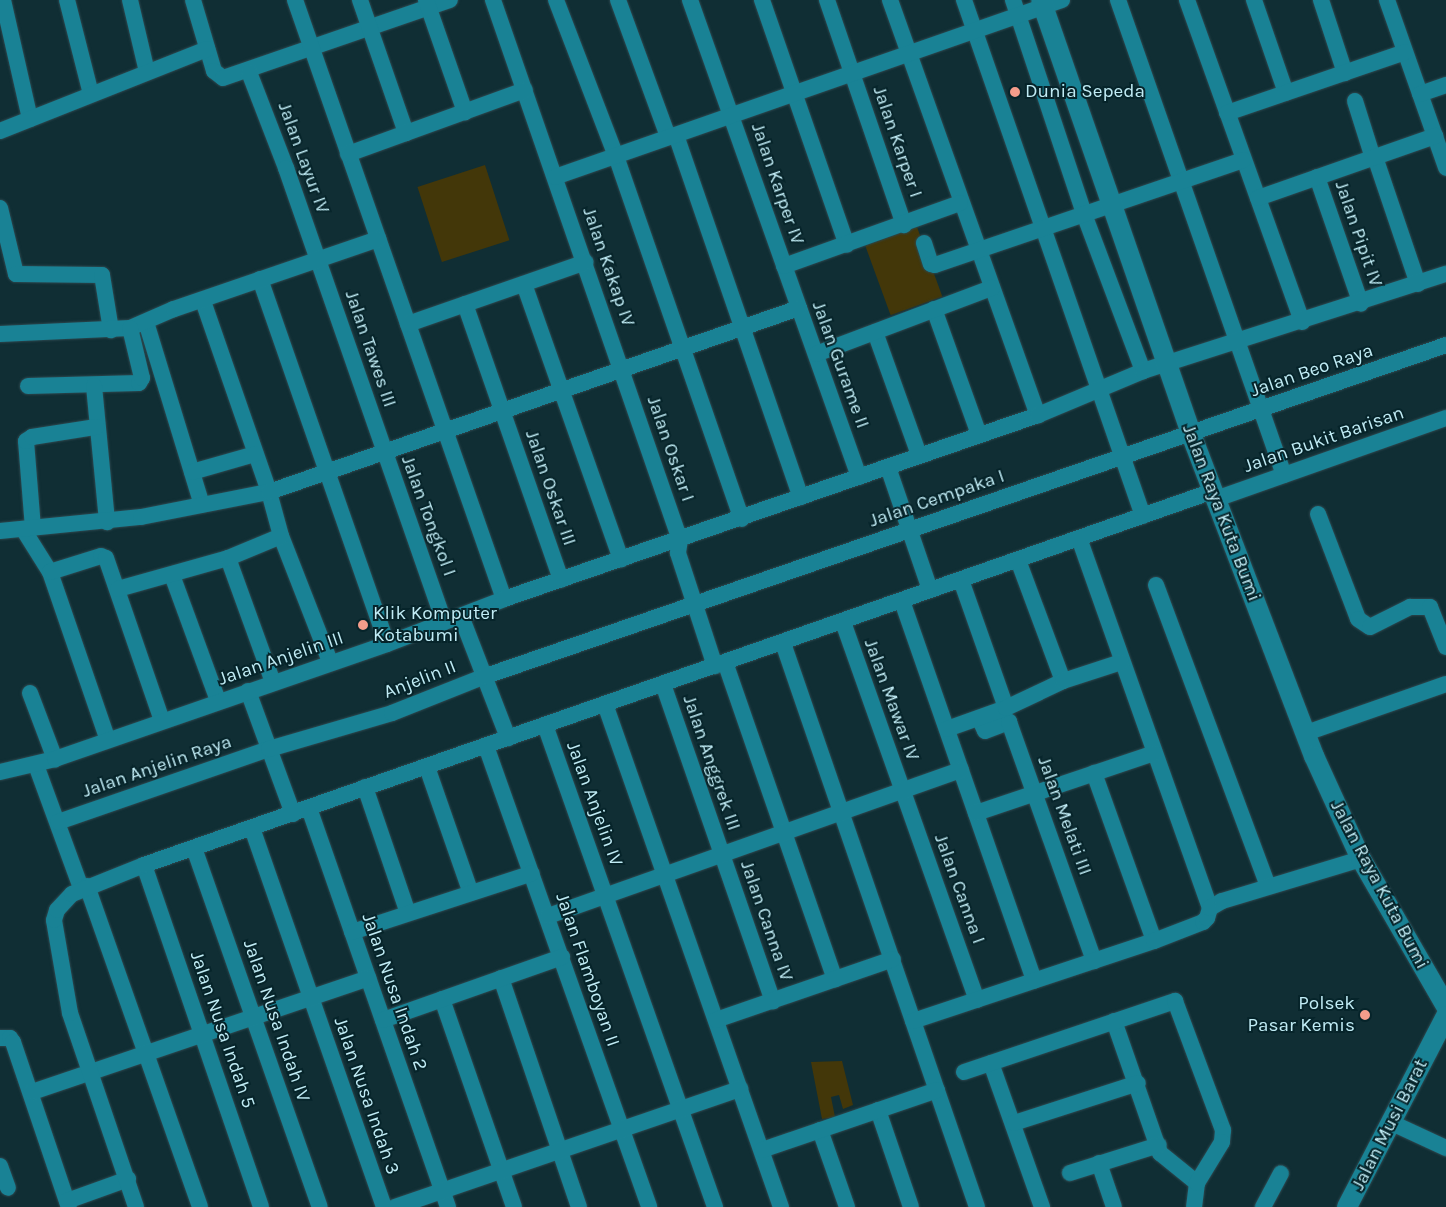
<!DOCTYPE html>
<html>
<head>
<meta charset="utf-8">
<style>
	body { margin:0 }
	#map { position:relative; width:1446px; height:1207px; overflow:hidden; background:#102e34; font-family:Karla,sans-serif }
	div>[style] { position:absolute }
	.green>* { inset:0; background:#433709; transform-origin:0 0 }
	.roads { filter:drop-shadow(0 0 1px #2e4950) drop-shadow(0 0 1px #2e4950) }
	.minor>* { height:16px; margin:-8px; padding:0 8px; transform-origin:8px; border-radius:8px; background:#198295 }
	.tertiary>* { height:20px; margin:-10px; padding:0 10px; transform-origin:10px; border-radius:10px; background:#198295 }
	.dots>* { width:14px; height:14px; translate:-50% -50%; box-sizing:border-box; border:2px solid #06242a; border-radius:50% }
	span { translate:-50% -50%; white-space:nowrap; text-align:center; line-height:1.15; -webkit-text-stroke:4px #06242a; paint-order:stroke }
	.poi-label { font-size:19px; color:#c1ecf5 }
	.left { translate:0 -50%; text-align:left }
	.right { translate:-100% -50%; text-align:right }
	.street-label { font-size:19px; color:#c1ecf5 }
</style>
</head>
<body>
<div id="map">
	<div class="green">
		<i style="left:485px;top:165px;width:79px;height:71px;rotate:72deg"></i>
		<i style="left:917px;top:227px;width:74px;height:55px;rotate:70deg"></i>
		<i style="clip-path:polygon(842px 1061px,853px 1105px,843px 1109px,839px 1095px,831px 1097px,835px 1117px,822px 1119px,811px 1062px)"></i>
	</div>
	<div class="roads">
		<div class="minor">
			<i style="left:3px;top:0;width:122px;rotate:77.2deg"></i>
			<i style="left:67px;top:0;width:97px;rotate:75.7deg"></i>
			<i style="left:130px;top:0;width:74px;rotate:76.7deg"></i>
			<i style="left:193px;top:0;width:74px;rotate:73.5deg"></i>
			<i style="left:214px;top:71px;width:11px;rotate:38deg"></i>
			<i style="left:223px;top:78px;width:240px;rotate:-19deg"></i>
			<i style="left:295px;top:0;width:634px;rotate:70.77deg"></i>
			<i style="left:360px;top:0;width:141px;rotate:70.9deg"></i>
			<i style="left:426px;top:0;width:119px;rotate:70.8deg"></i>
			<i style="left:493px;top:0;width:571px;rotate:70.9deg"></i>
			<i style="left:556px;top:0;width:167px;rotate:69deg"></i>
			<i style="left:616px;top:156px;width:384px;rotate:70.9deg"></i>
			<i style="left:618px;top:0;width:146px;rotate:69.9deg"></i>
			<i style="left:690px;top:0;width:506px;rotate:70.49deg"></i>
			<i style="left:762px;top:0;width:259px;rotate:70.9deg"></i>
			<i style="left:827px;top:0;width:238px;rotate:71.1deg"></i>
			<i style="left:890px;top:0;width:441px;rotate:70.4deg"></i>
			<i style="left:964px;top:0;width:546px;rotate:70.87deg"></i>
			<i style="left:1013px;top:0;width:225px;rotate:71.6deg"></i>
			<i style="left:1084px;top:214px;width:168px;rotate:69.4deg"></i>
			<i style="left:1118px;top:0;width:503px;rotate:70.74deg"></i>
			<i style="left:1187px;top:0;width:342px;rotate:70.3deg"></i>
			<i style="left:1254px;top:0;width:98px;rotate:71deg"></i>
			<i style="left:1321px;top:0;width:77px;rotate:71.8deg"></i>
			<i style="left:1387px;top:0;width:178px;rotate:70.6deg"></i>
			<i style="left:249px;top:72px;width:103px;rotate:68.9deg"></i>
			<i style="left:286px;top:168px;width:481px;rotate:70.8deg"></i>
			<i style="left:1420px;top:94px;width:28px;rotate:-19deg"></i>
			<i style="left:1355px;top:101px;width:60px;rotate:72.5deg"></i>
			<i style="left:1227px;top:113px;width:188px;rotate:-18.9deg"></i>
			<i style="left:0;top:131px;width:223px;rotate:-21.6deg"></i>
			<i style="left:676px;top:135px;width:383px;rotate:71deg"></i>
			<i style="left:348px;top:154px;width:188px;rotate:-19.9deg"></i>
			<i style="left:1375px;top:157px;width:134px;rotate:71.3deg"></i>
			<i style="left:555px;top:177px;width:537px;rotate:-19.24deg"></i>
			<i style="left:1317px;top:177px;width:134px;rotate:70.9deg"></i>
			<i style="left:1258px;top:198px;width:188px;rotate:-19.3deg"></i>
			<i style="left:0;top:208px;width:68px;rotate:76.4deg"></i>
			<i style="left:16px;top:274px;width:86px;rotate:0.7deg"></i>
			<i style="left:102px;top:275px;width:56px;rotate:80.7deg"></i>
			<i style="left:924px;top:243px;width:22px;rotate:72deg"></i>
			<i style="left:931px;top:264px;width:4px;rotate:14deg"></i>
			<i style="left:935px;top:265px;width:326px;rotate:-18.8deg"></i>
			<i style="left:784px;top:266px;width:187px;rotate:-19.7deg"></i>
			<i style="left:260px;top:279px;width:386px;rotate:70.8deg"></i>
			<i style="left:524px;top:284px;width:292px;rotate:70.6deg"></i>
			<i style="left:203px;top:301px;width:202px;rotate:70.9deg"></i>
			<i style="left:269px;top:492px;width:46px;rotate:74.7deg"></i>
			<i style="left:281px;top:536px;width:135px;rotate:68.7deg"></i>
			<i style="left:465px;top:304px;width:292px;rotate:70.8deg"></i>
			<i style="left:934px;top:309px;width:134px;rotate:70.3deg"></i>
			<i style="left:146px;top:322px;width:191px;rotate:73deg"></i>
			<i style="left:408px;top:324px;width:188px;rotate:-19.2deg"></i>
			<i style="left:875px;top:332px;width:131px;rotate:70.3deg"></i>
			<i style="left:0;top:334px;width:130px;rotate:-2.6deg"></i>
			<i style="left:130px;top:328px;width:48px;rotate:-23.4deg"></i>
			<i style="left:174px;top:309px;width:216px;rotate:-18.9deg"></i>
			<i style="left:816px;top:354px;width:188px;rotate:-20.6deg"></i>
			<i style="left:28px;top:386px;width:111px;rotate:-1.5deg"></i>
			<i style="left:139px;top:383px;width:6px;rotate:-59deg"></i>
			<i style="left:142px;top:378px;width:51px;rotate:-103.5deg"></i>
			<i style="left:94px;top:386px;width:137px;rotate:84.5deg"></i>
			<i style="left:888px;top:467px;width:130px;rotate:71.1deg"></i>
			<i style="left:192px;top:472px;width:66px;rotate:-15.9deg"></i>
			<i style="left:1216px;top:499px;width:244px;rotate:-19.4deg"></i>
			<i style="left:1318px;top:514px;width:112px;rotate:69.1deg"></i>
			<i style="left:1358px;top:619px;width:14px;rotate:34deg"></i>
			<i style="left:1370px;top:627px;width:45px;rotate:-26.6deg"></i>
			<i style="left:1410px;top:607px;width:20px"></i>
			<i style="left:1430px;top:607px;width:43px;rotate:68.2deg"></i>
			<i style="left:33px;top:528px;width:87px;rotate:-94.6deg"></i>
			<i style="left:26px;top:441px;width:7px;rotate:-34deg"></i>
			<i style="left:32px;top:437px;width:65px;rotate:-8.9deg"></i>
			<i style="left:23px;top:529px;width:51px;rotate:57.9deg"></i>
			<i style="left:50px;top:572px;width:178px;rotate:71deg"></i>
			<i style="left:0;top:531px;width:142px;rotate:-5.7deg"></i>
			<i style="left:141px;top:517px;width:130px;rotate:-11.1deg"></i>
			<i style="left:269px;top:492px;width:561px;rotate:-19.15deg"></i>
			<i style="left:1079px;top:538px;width:393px;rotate:70.5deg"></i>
			<i style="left:680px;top:540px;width:13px;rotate:99deg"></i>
			<i style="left:678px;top:553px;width:119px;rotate:71.9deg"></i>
			<i style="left:228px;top:558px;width:132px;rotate:70.1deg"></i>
			<i style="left:1018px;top:560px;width:129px;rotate:69.6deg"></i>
			<i style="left:50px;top:572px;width:53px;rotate:-17.4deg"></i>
			<i style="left:101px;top:556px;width:5px;rotate:22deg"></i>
			<i style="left:106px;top:558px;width:172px;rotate:71deg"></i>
			<i style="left:172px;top:575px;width:134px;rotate:69.9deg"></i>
			<i style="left:961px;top:580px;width:136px;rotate:70.6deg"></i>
			<i style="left:1156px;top:585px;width:321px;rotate:69.6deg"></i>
			<i style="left:118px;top:589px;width:114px;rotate:-15.7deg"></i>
			<i style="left:228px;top:558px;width:57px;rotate:-22.5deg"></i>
			<i style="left:902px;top:601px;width:402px;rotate:70.8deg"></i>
			<i style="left:461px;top:616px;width:131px;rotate:68.9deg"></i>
			<i style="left:843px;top:622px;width:401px;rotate:70.5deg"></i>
			<i style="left:783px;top:643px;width:596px;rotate:71.02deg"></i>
			<i style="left:725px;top:662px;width:336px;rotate:70.9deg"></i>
			<i style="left:663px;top:684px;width:336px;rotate:70.9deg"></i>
			<i style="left:248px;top:691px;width:131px;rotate:69.9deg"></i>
			<i style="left:30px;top:693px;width:71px;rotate:69.3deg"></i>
			<i style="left:605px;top:704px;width:533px;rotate:70.72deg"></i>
			<i style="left:979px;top:718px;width:14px;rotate:65deg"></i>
			<i style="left:985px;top:731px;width:26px;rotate:-21deg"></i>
			<i style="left:1009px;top:722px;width:254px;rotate:70.4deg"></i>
			<i style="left:545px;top:725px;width:511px;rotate:70.57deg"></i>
			<i style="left:947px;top:729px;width:63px;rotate:-19.6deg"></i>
			<i style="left:1006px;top:708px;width:63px;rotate:-25.3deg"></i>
			<i style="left:1063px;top:681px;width:61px;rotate:-18.1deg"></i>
			<i style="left:1306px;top:733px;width:148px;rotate:-19.3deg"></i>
			<i style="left:486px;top:746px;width:489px;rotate:70.5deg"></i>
			<i style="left:36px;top:765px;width:131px;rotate:69.9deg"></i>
			<i style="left:427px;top:767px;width:133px;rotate:70.8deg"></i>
			<i style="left:0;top:772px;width:57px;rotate:-13.3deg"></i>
			<i style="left:55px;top:759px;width:351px;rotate:-19.1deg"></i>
			<i style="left:387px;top:644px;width:125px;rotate:-21deg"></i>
			<i style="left:504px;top:599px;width:565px;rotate:-19.01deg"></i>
			<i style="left:1038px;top:415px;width:114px;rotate:-22.7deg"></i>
			<i style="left:1143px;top:371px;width:318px;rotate:-17.8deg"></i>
			<i style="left:1094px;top:773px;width:178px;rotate:70.3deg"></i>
			<i style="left:365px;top:787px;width:133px;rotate:71.2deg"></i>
			<i style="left:309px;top:808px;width:423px;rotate:70.8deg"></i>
			<i style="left:976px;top:813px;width:188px;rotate:-18.6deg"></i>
			<i style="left:58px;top:822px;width:223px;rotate:-19.1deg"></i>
			<i style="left:269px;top:749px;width:128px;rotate:-16.3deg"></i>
			<i style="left:392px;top:713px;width:98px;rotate:-21.6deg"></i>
			<i style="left:483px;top:677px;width:1019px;rotate:-19.02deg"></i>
			<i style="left:252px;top:828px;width:401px;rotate:70.8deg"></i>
			<i style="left:194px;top:848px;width:380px;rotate:70.7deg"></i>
			<i style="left:144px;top:865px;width:361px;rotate:71.1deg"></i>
			<i style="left:87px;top:886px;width:340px;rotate:70.6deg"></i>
			<i style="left:548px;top:916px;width:438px;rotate:-19.5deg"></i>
			<i style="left:352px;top:932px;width:189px;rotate:-18.1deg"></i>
			<i style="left:501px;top:978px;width:242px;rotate:71.2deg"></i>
			<i style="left:442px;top:999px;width:220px;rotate:70.9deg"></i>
			<i style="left:383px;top:1020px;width:190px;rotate:-19.4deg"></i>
			<i style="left:716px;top:1020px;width:187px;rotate:-19deg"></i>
			<i style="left:913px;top:1021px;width:254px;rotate:-18.4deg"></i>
			<i style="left:1154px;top:941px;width:53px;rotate:-21.2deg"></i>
			<i style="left:1203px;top:922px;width:6px;rotate:-45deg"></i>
			<i style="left:1207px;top:918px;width:10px;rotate:-73deg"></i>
			<i style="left:1210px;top:908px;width:14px;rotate:-30deg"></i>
			<i style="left:1222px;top:901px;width:145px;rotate:-16.8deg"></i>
			<i style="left:1114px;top:1021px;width:140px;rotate:70.8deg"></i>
			<i style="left:1160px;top:1153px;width:48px;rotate:39deg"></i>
			<i style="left:1197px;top:1183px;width:24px;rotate:97deg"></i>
			<i style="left:0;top:1038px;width:10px"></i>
			<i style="left:10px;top:1038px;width:5px;rotate:53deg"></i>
			<i style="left:13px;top:1042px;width:174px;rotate:71.3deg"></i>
			<i style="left:991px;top:1063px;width:153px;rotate:70.5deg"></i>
			<i style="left:964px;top:1072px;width:223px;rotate:-18.6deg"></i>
			<i style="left:1175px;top:1001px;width:138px;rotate:69.6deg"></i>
			<i style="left:1223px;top:1130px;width:12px;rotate:95deg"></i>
			<i style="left:1222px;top:1142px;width:48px;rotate:121.4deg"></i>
			<i style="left:32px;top:1092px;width:355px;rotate:-18.7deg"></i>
			<i style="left:878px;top:1110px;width:102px;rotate:71.2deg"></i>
			<i style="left:1390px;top:1122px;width:62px;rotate:24.9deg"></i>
			<i style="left:1014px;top:1123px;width:130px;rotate:-17.9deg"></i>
			<i style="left:820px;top:1130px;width:82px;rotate:70.7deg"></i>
			<i style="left:762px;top:1150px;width:185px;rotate:-18.9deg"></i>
			<i style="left:1099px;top:1163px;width:46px;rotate:71.2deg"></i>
			<i style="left:0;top:1166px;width:23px;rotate:70deg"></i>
			<i style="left:1070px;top:1173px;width:93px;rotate:-17.5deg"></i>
			<i style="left:67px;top:1201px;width:65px;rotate:-19.8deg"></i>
			<i style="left:136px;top:1207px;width:205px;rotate:-108.8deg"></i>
			<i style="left:70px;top:1013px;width:94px;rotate:-99.8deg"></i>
			<i style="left:54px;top:920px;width:10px;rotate:-73deg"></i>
			<i style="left:57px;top:910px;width:22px;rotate:-47deg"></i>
			<i style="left:72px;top:894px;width:78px;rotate:-21.9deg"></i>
			<i style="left:144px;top:865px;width:1133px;rotate:-19.28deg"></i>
			<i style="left:395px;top:1207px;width:365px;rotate:-18.9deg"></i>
			<i style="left:1263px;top:1207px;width:38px;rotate:-62deg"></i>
		</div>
		<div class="tertiary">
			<i style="left:1041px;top:0;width:459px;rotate:70.9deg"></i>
			<i style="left:1191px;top:434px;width:345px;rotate:69.1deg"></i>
			<i style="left:1314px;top:756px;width:113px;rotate:65.5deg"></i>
			<i style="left:1361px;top:859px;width:170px;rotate:60deg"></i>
			<i style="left:1347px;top:1207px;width:215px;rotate:-62.6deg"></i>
		</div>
	</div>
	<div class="dots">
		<i style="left:1015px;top:92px;background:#f49d8b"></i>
		<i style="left:363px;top:625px;background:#f49d8b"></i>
		<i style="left:1365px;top:1015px;background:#f49d8b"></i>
	</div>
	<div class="poi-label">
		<span class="left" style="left:1025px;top:92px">Dunia Sepeda</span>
		<span class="left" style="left:373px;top:625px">Klik Komputer<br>Kotabumi</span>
		<span class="right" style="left:1355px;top:1015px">Polsek<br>Pasar Kemis</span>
	</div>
	<div class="street-label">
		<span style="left:897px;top:142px;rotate:71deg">Jalan Karper I</span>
		<span style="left:303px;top:158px;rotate:70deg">Jalan Layur IV</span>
		<span style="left:777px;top:184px;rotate:71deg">Jalan Karper IV</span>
		<span style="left:1358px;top:234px;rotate:71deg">Jalan Pipit IV</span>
		<span style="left:608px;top:267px;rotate:71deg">Jalan Kakap IV</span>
		<span style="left:370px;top:349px;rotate:71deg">Jalan Tawes III</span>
		<span style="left:840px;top:365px;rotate:70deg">Jalan Gurame II</span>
		<span style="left:1312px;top:371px;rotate:-19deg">Jalan Beo Raya</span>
		<span style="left:1324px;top:440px;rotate:-19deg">Jalan Bukit Barisan</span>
		<span style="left:670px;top:449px;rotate:71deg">Jalan Oskar I</span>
		<span style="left:550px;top:488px;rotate:71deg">Jalan Oskar III</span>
		<span style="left:937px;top:499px;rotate:-19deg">Jalan Cempaka I</span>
		<span style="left:1221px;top:513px;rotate:69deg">Jalan Raya Kuta Bumi</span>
		<span style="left:428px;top:516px;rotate:70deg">Jalan Tongkol I</span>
		<span style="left:281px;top:659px;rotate:-19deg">Jalan Anjelin III</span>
		<span style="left:420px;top:680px;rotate:-21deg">Anjelin II</span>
		<span style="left:891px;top:700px;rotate:70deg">Jalan Mawar IV</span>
		<span style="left:711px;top:763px;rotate:71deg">Jalan Anggrek III</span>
		<span style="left:157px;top:767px;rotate:-19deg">Jalan Anjelin Raya</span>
		<span style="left:594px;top:804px;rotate:70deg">Jalan Anjelin IV</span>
		<span style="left:1064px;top:816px;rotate:70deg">Jalan Melati III</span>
		<span style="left:1379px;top:885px;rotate:62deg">Jalan Raya Kuta Bumi</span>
		<span style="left:959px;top:889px;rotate:70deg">Jalan Canna I</span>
		<span style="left:766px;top:921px;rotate:71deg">Jalan Canna IV</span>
		<span style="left:587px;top:970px;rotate:71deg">Jalan Flamboyan II</span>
		<span style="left:394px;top:992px;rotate:71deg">Jalan Nusa Indah 2</span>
		<span style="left:276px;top:1021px;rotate:71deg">Jalan Nusa Indah IV</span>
		<span style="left:222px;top:1030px;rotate:71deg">Jalan Nusa Indah 5</span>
		<span style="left:366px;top:1096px;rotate:71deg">Jalan Nusa Indah 3</span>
		<span style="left:1390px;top:1125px;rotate:-63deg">Jalan Musi Barat</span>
	</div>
</div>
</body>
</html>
